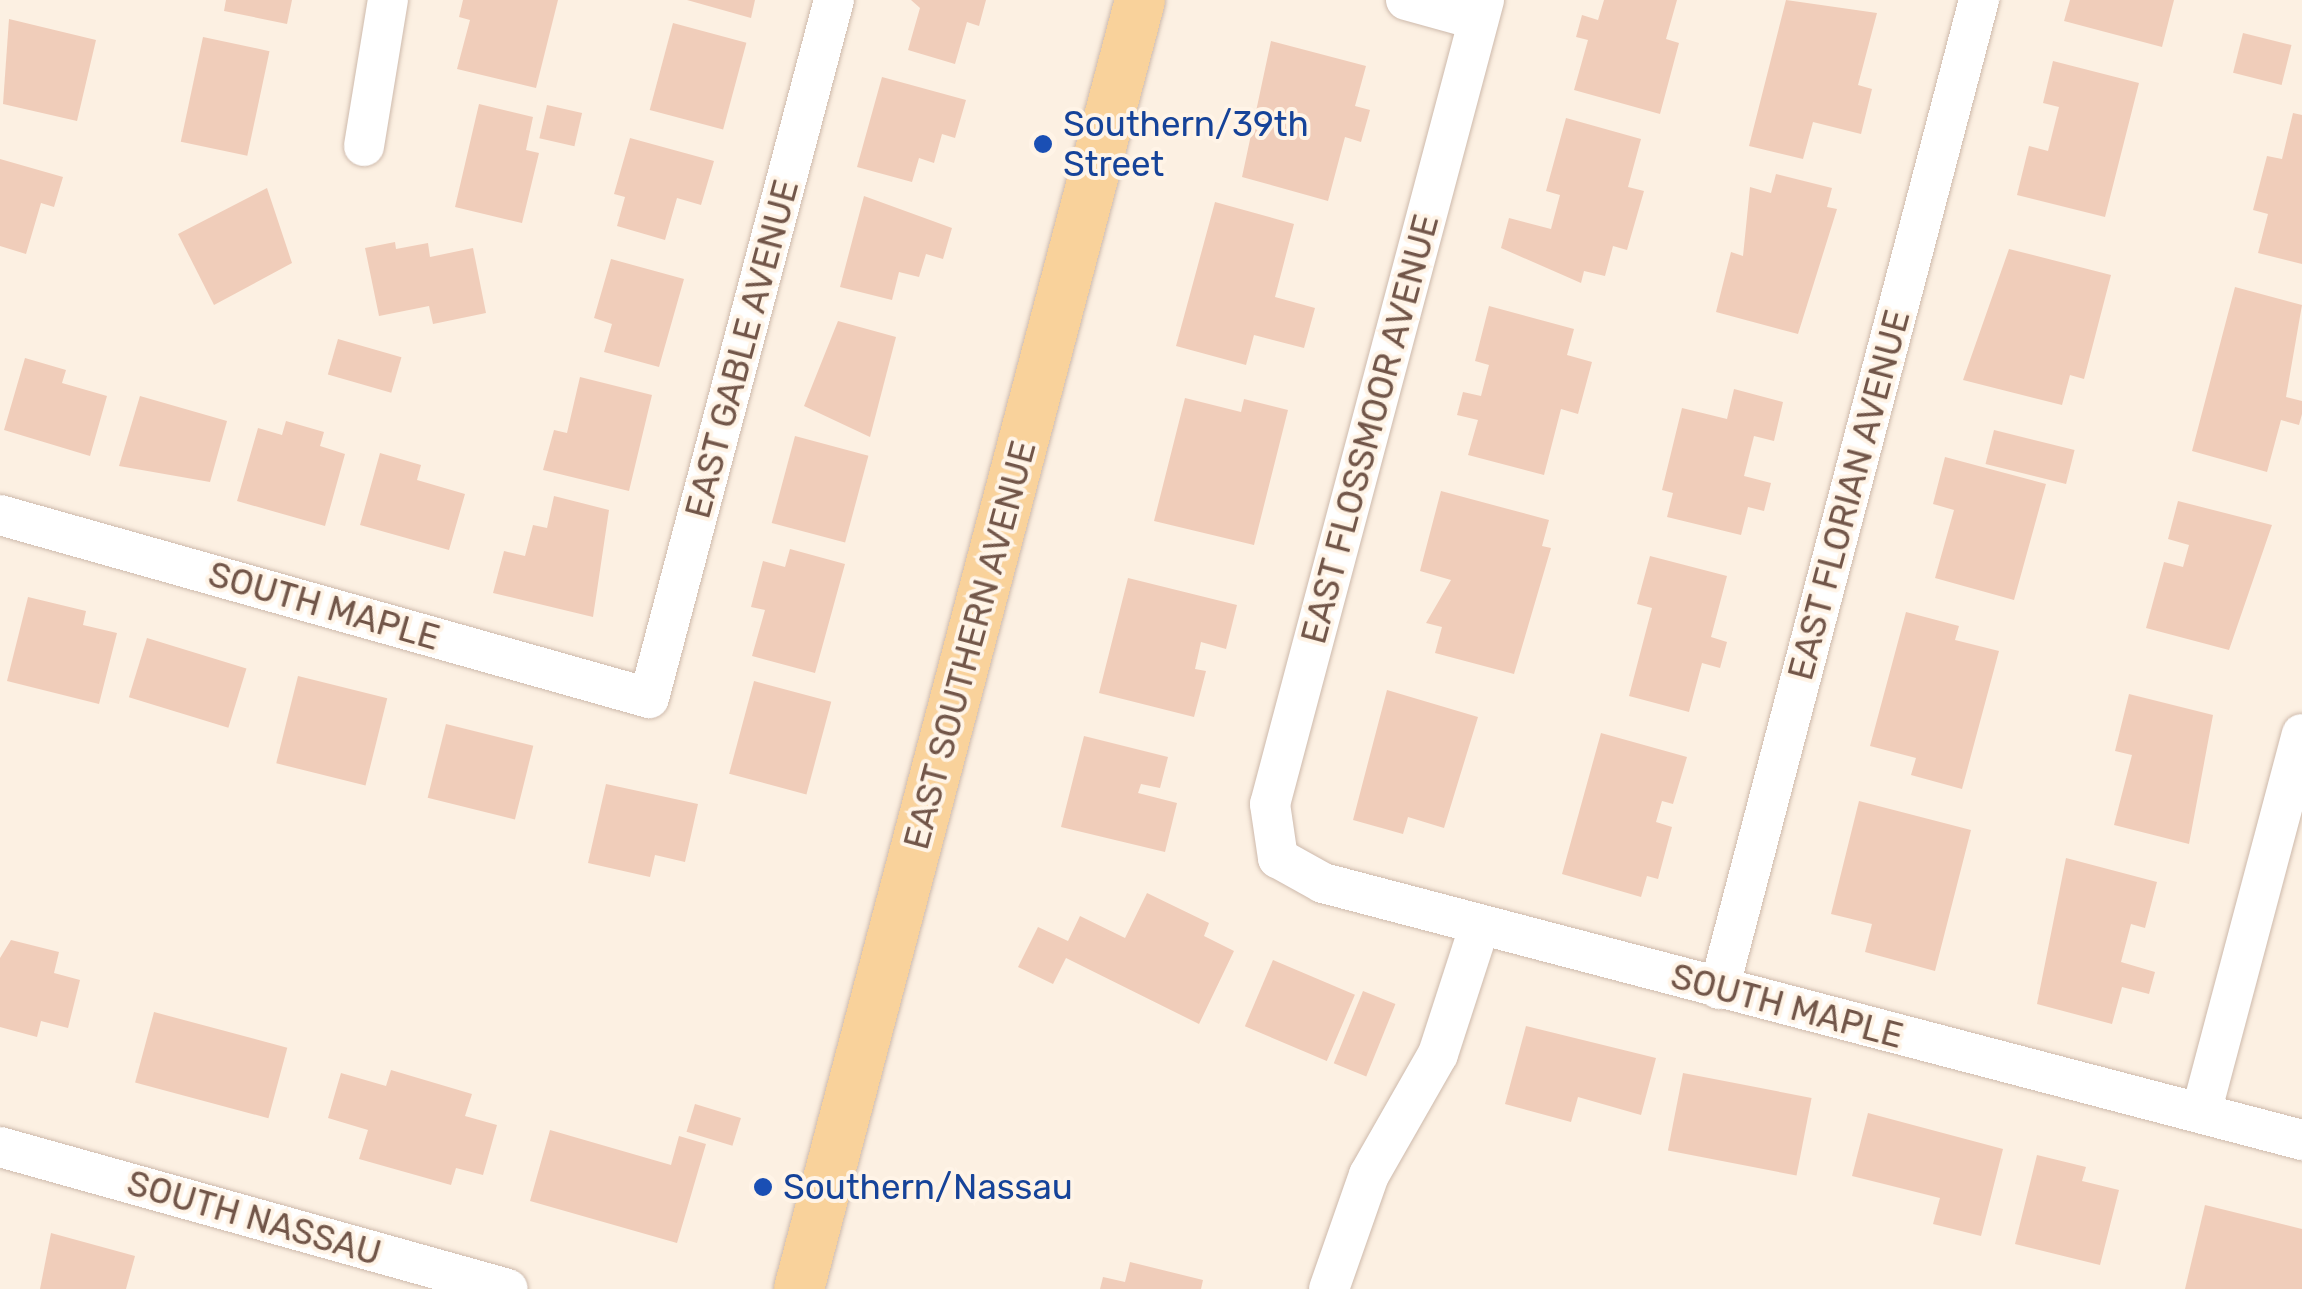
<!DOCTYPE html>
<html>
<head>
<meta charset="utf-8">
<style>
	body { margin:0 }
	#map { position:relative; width:2302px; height:1289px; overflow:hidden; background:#fcf0e2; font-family:Rubik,sans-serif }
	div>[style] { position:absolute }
	.building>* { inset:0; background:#f0cdba; transform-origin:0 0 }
	.roads { filter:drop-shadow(0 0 2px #cebaac) drop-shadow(0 0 2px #cebaac) }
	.minor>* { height:40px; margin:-20px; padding:0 20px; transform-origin:20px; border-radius:20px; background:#fff }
	.major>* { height:50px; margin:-25px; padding:0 25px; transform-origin:25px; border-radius:25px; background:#f9d29b }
	.dots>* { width:28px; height:28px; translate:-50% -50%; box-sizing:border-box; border:5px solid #fff4e7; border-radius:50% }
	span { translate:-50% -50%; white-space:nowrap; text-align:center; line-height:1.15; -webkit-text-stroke:8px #fff4e7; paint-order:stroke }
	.transit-label { font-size:35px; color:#164399 }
	.left { translate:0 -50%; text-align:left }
	.street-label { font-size:35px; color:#725649 }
</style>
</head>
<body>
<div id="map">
	<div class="building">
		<i style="clip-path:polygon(226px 0,292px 0,287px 24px,224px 11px)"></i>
		<i style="clip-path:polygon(463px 0,558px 0,536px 88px,457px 69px,470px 20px,459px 17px)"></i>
		<i style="clip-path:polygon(687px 0,755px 0,751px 18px)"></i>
		<i style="clip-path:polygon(911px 0,986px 0,979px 26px,967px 22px,955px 64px,908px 50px,920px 8px)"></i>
		<i style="clip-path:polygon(1604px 0,1677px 0,1666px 39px,1679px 43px,1660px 114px,1574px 90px,1588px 40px,1576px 37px,1582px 15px,1598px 20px)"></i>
		<i style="clip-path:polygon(1786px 0,1877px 13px,1858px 85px,1872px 89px,1861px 134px,1813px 122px,1803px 159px,1749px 146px)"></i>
		<i style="clip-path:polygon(2070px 0,2174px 0,2162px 47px,2064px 21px)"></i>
		<i style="clip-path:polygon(9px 19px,96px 40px,77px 121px,3px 104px)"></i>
		<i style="left:673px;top:23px;width:76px;height:90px;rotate:15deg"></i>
		<i style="left:2243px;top:33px;width:50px;height:41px;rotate:14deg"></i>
		<i style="left:203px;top:37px;width:68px;height:107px;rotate:12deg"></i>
		<i style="clip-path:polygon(1271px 41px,1366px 66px,1355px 106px,1370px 110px,1361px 142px,1345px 137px,1328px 201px,1242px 177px)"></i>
		<i style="clip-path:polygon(2053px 61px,2139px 83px,2105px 217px,2017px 195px,2029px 146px,2048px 151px,2059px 107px,2043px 103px)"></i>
		<i style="clip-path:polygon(882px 77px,966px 100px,955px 138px,942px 134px,934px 163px,919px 158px,912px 182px,857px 167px)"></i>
		<i style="clip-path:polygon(479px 104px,533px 117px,526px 150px,539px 153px,522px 223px,455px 207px)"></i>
		<i style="left:547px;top:105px;width:36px;height:34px;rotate:13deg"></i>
		<i style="clip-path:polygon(2293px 113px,2302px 115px,2302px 264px,2258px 253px,2268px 214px,2253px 210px,2267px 156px,2282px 159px)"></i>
		<i style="clip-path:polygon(1566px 118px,1641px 139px,1628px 187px,1644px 191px,1627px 250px,1613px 246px,1605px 276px,1584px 271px,1581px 283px,1501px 248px,1509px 218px,1551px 229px,1560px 195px,1546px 191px)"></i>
		<i style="clip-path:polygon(630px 138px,714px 161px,701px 205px,677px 198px,665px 240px,617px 226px,625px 197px,614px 194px)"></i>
		<i style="clip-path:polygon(0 159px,63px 177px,54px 207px,41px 203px,26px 254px,0 246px)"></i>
		<i style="clip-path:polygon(1776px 174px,1832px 188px,1827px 207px,1837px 209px,1798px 334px,1716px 312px,1731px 252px,1743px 256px,1750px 187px,1771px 193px)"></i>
		<i style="clip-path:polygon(267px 188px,292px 263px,214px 305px,178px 234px)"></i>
		<i style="clip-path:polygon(864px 196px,952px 228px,943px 259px,926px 254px,919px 277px,899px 272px,892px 300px,840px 287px)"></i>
		<i style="clip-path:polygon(1215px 202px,1294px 224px,1275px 297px,1315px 308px,1304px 348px,1254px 335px,1246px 365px,1176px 346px)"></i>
		<i style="clip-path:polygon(395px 242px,396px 249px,428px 243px,430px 257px,473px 248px,486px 313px,433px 324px,429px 306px,379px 316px,365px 248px)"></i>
		<i style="clip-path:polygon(2009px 249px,2111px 275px,2084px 379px,2070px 375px,2062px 405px,1963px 380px)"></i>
		<i style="clip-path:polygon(611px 259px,684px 279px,659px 367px,604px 352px,612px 324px,594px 318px)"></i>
		<i style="clip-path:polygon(2235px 287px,2302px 305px,2286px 397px,2302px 401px,2302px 414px,2299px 425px,2281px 420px,2267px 472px,2192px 451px)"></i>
		<i style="clip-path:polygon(1489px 306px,1574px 329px,1567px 355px,1592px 362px,1578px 414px,1561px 409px,1544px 475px,1468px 455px,1478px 420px,1457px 415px,1463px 392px,1481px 396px,1489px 365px,1475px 361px)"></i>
		<i style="clip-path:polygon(838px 321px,896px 337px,870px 437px,804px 406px)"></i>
		<i style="left:338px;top:339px;width:66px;height:37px;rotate:16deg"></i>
		<i style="clip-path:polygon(25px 358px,66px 370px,62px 383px,107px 396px,90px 456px,4px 430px)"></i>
		<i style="clip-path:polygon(580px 377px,652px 395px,629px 491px,543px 470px,554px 430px,567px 433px)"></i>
		<i style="clip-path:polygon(1734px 389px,1783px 402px,1774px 441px,1754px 436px,1744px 476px,1771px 483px,1764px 511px,1748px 507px,1741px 535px,1667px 517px,1673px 493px,1662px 490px,1682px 408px,1727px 419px)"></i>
		<i style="clip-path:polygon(140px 396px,227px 421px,210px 482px,119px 466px)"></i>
		<i style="clip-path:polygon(1185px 398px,1241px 412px,1244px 399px,1288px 410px,1254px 545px,1154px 521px)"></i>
		<i style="clip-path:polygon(286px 421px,324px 432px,320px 446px,345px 454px,325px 526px,237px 501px,258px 428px,282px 435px)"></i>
		<i style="left:1994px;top:430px;width:83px;height:35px;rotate:14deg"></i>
		<i style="left:795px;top:436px;width:76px;height:90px;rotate:15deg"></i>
		<i style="clip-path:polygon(380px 453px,421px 465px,417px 480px,465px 494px,449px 550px,360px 525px)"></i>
		<i style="clip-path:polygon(1945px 457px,2046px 484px,2014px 600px,1935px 578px,1954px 510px,1933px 504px)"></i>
		<i style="clip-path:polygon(1441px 491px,1549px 520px,1542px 546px,1551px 548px,1514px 674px,1435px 653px,1442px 627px,1426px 623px,1451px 580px,1420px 571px)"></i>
		<i style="clip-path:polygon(554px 496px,609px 510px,593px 617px,493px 593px,504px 551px,525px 556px,533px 525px,547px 528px)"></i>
		<i style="clip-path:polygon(2178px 501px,2272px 525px,2229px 650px,2146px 628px,2164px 562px,2183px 567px,2189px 545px,2168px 539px)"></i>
		<i style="clip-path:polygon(790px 549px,845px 564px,815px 673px,752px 656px,765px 610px,751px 607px,763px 561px,785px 567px)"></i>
		<i style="clip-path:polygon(1650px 556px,1727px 576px,1711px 637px,1727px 642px,1720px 668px,1702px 663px,1689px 712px,1629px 696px,1652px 608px,1637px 604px)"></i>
		<i style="clip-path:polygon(1128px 578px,1237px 605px,1226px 649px,1201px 642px,1195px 669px,1206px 671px,1194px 717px,1099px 693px)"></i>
		<i style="clip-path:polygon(28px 597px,86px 611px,83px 625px,117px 633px,99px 704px,7px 681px)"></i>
		<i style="clip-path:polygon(1906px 612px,1959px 626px,1955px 640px,1999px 651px,1962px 789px,1911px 775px,1916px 758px,1870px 746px)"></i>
		<i style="left:147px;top:638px;width:104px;height:62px;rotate:17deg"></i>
		<i style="left:298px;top:676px;width:92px;height:90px;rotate:14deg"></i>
		<i style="left:754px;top:681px;width:80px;height:96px;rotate:15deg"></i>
		<i style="clip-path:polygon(1387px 690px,1478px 717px,1444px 828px,1408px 817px,1403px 834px,1353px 820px)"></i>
		<i style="clip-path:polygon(2129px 694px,2213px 715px,2189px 844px,2114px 825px,2132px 755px,2115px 751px)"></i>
		<i style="left:446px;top:724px;width:90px;height:76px;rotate:14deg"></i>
		<i style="clip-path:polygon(1601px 733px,1687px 757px,1673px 804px,1662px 801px,1656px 822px,1672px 827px,1658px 879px,1647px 876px,1641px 897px,1562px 874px)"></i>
		<i style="clip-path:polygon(1084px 736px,1168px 757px,1160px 788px,1141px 784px,1138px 793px,1177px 803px,1165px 852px,1061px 827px)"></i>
		<i style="clip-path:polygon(606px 784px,698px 804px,685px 862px,655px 855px,650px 877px,588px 863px)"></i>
		<i style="clip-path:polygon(1859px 801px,1971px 830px,1935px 971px,1865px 952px,1872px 924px,1831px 914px)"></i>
		<i style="clip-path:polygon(2066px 858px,2157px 882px,2145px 928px,2131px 924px,2121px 962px,2155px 972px,2149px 994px,2122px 987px,2112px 1024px,2037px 1004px)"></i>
		<i style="clip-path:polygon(1147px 893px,1209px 923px,1204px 936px,1234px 951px,1199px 1024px,1066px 958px,1053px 984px,1018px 967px,1038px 927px,1068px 941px,1080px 916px,1125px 938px)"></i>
		<i style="clip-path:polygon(11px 940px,59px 952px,54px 973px,80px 980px,68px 1028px,41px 1021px,37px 1037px,0 1027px,0 958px)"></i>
		<i style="left:1273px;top:960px;width:89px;height:72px;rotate:23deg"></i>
		<i style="left:1363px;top:991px;width:35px;height:78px;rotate:22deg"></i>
		<i style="left:154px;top:1012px;width:138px;height:73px;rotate:15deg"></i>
		<i style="clip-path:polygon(1526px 1026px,1656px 1058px,1641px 1115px,1578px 1097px,1571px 1122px,1505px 1104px)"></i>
		<i style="clip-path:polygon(391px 1070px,472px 1094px,465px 1116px,497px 1125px,483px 1175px,456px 1168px,451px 1185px,359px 1159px,368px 1130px,328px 1118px,341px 1073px,386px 1086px)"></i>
		<i style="left:1683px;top:1073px;width:131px;height:79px;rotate:11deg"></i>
		<i style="left:695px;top:1104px;width:48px;height:29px;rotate:17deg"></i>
		<i style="clip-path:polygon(1868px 1113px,2003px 1149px,1981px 1236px,1933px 1224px,1940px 1198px,1852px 1176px)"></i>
		<i style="clip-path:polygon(550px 1130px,671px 1165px,679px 1136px,706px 1144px,677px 1243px,530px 1201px)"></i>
		<i style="clip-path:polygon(2037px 1155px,2086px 1167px,2082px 1181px,2119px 1190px,2100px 1265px,2015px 1244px)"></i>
		<i style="clip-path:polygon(2205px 1205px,2302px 1229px,2302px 1289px,2185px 1289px)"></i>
		<i style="clip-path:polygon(51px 1233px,135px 1256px,126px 1289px,40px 1289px)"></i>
		<i style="clip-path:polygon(1130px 1262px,1203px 1280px,1201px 1289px,1100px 1289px,1103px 1277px,1125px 1282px)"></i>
	</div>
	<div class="roads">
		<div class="minor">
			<i style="left:1406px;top:0;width:75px;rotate:15.5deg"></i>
			<i style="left:1484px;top:0;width:832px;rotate:104.9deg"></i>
			<i style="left:1270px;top:804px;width:55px;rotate:81.6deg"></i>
			<i style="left:1278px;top:858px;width:51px;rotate:29.1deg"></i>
			<i style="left:1323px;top:883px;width:1012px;rotate:14.71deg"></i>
			<i style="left:364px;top:146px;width:148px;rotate:-80.7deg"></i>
			<i style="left:0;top:515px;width:674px;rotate:15.75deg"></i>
			<i style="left:649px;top:698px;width:722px;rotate:-75.16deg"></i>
			<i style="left:1719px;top:989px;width:1023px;rotate:-75.27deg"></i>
			<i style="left:2201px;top:1113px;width:392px;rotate:-75.1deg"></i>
			<i style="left:0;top:1147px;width:527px;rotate:15.62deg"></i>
			<i style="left:1329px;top:1289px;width:121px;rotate:-70.7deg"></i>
			<i style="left:1369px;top:1175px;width:139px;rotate:-60.3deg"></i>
			<i style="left:1438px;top:1054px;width:136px;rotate:-72deg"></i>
		</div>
		<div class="major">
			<i style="left:799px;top:1289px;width:1333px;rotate:-75.18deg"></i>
		</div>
	</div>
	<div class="dots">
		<i style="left:1043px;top:144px;background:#1a4fb4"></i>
		<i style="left:763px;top:1187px;background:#1a4fb4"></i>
	</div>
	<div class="transit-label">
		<span class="left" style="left:1063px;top:144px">Southern/39th<br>Street</span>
		<span class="left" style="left:783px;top:1187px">Southern/Nassau</span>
	</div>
	<div class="street-label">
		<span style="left:742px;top:349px;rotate:-75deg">EAST GABLE AVENUE</span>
		<span style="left:1370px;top:429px;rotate:-75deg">EAST FLOSSMOOR AVENUE</span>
		<span style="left:1849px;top:495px;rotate:-75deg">EAST FLORIAN AVENUE</span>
		<span style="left:324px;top:606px;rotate:16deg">SOUTH MAPLE</span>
		<span style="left:970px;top:645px;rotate:-75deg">EAST SOUTHERN AVENUE</span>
		<span style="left:1787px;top:1006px;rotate:15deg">SOUTH MAPLE</span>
		<span style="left:254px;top:1218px;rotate:16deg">SOUTH NASSAU</span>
	</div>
</div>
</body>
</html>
